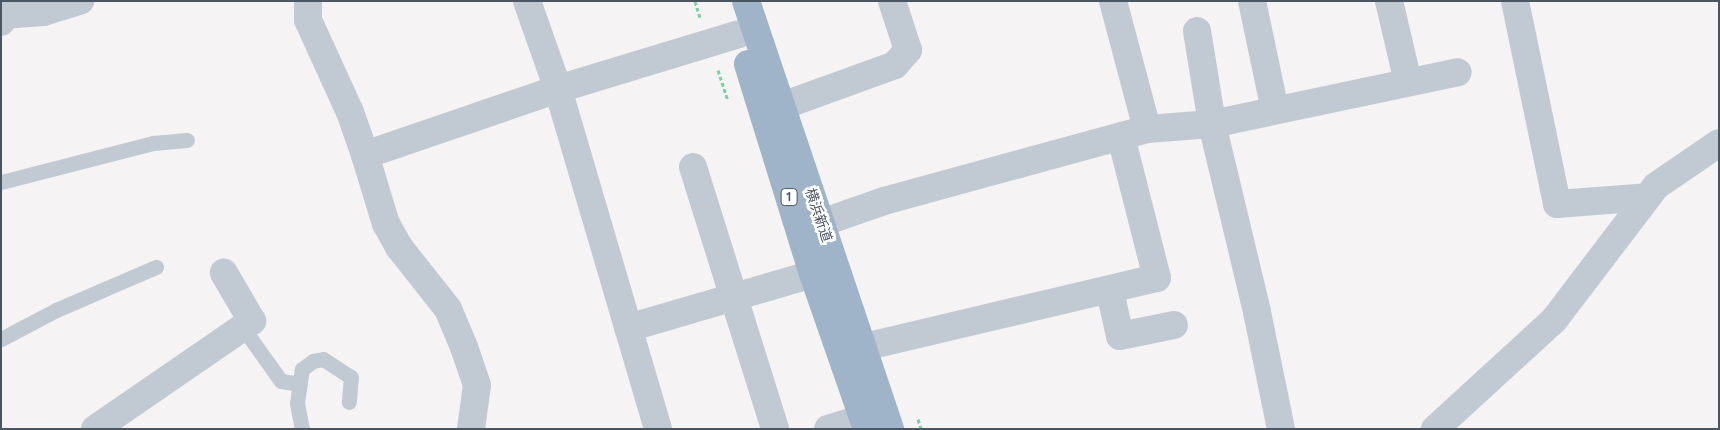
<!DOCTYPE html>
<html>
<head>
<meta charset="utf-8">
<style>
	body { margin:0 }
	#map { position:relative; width:1720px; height:430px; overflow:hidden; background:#f5f3f3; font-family:Ubuntu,"Noto Sans JP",sans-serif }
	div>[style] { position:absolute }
	.path>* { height:3px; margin-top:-1.5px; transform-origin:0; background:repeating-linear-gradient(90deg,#7ad0a6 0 4px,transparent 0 6.5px) }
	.service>* { height:15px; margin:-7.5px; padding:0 7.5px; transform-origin:7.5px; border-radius:7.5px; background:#c1cad2 }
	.minor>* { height:28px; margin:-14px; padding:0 14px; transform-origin:14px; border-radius:14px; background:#c1cad2 }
	.tertiary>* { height:28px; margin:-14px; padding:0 14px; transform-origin:14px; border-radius:14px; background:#c1cad2 }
	.trunk>* { height:28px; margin:-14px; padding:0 14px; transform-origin:14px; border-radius:14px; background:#9fb4c9 }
	span { translate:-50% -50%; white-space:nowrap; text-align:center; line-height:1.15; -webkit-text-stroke:5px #fff; paint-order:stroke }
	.shield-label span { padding:1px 4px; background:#fff; border:1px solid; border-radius:4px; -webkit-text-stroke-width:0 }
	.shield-label { font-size:12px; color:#4a5661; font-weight:700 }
	.street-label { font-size:14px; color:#4a5661 }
	.frame { position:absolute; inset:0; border:2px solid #4a5661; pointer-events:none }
</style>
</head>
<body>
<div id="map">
	<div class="path">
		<i style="left:695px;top:1px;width:17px;rotate:73deg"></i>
		<i style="left:718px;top:70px;width:32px;rotate:72deg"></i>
		<i style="left:918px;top:419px;width:10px;rotate:73deg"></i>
	</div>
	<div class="service">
		<i style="left:1px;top:182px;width:157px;rotate:-14.4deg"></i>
		<i style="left:153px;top:143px;width:34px;rotate:-5deg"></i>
		<i style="left:243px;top:328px;width:65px;rotate:54.4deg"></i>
		<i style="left:281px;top:381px;width:19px;rotate:9deg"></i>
		<i style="left:1px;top:339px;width:62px;rotate:-27.8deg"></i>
		<i style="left:56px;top:310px;width:109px;rotate:-23.3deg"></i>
		<i style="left:302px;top:429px;width:26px;rotate:-101deg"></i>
		<i style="left:297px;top:403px;width:34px;rotate:-82deg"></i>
		<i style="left:302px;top:369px;width:14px;rotate:-36deg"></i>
		<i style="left:313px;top:361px;width:10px;rotate:-11deg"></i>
		<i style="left:323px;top:359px;width:33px;rotate:33deg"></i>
		<i style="left:351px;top:377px;width:25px;rotate:95deg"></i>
	</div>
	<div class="minor">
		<i style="left:308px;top:1px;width:19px;rotate:90deg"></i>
		<i style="left:308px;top:20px;width:101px;rotate:65.5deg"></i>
		<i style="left:350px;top:112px;width:46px;rotate:70.8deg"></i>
		<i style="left:1113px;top:1px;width:132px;rotate:75.1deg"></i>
		<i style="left:1252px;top:1px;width:111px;rotate:78.1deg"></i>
		<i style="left:1389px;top:1px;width:83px;rotate:76.8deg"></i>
		<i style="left:1515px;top:1px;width:207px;rotate:78.3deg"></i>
		<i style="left:1557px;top:204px;width:90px;rotate:-4.4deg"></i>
		<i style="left:3px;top:15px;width:40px;rotate:-4.3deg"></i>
		<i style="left:43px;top:12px;width:39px;rotate:-17deg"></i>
		<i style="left:1197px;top:31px;width:94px;rotate:80.8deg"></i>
		<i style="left:1212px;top:124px;width:193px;rotate:76.5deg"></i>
		<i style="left:1257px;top:312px;width:119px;rotate:78.4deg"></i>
		<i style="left:782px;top:106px;width:120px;rotate:-19.9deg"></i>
		<i style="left:895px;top:65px;width:20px;rotate:-49deg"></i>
		<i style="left:908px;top:50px;width:52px;rotate:-108.1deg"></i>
		<i style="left:693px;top:167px;width:275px;rotate:72.6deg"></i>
		<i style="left:821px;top:223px;width:67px;rotate:-19.2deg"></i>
		<i style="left:884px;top:201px;width:273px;rotate:-15.3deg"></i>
		<i style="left:1147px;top:129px;width:65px;rotate:-4.4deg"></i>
		<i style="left:1212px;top:124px;width:251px;rotate:-11.9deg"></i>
		<i style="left:1110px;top:291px;width:46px;rotate:77.5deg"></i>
		<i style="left:1120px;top:336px;width:55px;rotate:-11.5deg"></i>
		<i style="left:628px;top:328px;width:193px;rotate:-16.3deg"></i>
		<i style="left:864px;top:347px;width:301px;rotate:-13.3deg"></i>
		<i style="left:1157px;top:278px;width:146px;rotate:-104.3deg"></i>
		<i style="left:95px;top:429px;width:191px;rotate:-34.5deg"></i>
		<i style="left:252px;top:321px;width:56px;rotate:-120.3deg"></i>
		<i style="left:471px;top:429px;width:44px;rotate:-82.2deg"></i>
		<i style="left:477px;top:385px;width:40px;rotate:-108.9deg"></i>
		<i style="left:464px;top:347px;width:41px;rotate:-112.8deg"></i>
		<i style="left:448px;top:309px;width:79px;rotate:-128.3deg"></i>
		<i style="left:399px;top:247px;width:26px;rotate:-119deg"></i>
		<i style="left:386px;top:224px;width:72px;rotate:-106.9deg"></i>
		<i style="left:365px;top:155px;width:204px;rotate:-18.9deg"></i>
		<i style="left:558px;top:89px;width:189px;rotate:-16.9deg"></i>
		<i style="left:828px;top:429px;width:37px;rotate:-17deg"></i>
		<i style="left:1435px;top:429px;width:161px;rotate:-42.5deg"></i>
		<i style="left:1554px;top:320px;width:168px;rotate:-52.7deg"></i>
		<i style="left:1656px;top:186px;width:76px;rotate:-34.3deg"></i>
	</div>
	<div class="tertiary">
		<i style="left:527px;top:1px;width:93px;rotate:70.6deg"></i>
		<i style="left:558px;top:89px;width:354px;rotate:73.6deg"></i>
		<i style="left:1px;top:22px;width:21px;rotate:-82deg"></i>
	</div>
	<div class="trunk">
		<i style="left:746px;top:1px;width:452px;rotate:71.4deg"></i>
		<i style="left:748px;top:64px;width:220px;rotate:72.8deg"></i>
		<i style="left:813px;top:274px;width:164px;rotate:70.8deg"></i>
	</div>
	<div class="shield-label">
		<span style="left:789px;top:197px">1</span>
	</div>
	<div class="street-label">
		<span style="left:819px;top:215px;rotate:71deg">横浜新道</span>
	</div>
	<div class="frame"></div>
</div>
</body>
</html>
